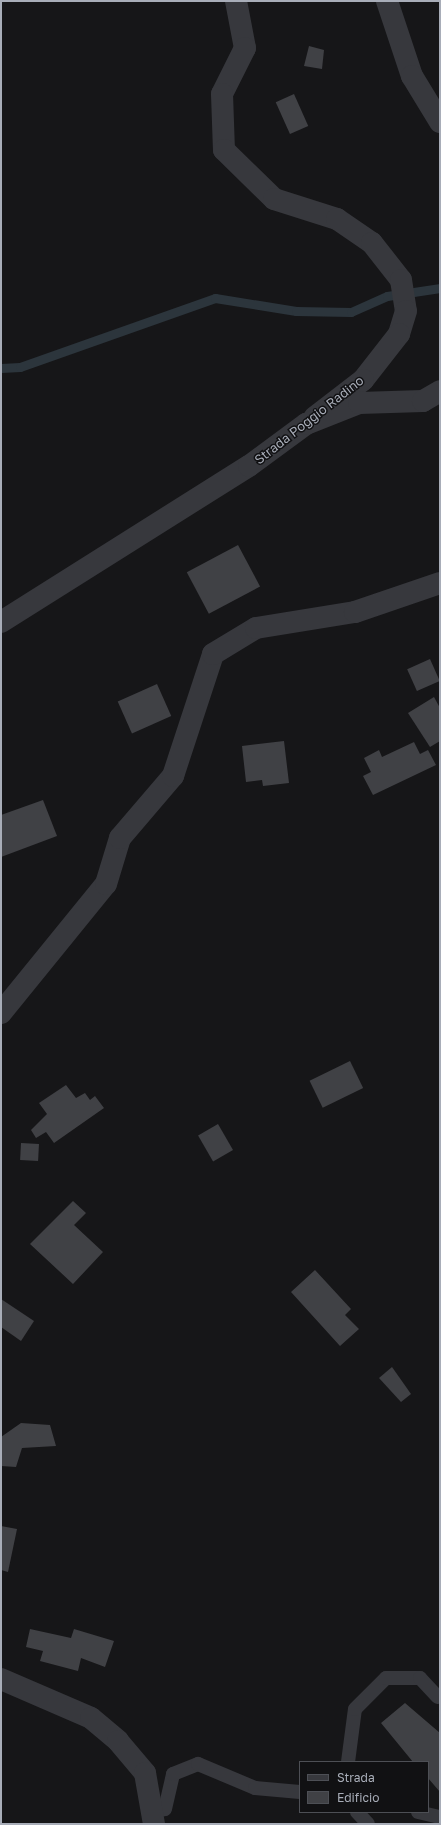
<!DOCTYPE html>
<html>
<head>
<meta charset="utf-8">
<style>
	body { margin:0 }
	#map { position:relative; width:441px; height:1825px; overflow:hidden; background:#161618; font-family:"Golos Text",sans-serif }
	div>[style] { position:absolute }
	.stream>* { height:9px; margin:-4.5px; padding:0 4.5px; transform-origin:4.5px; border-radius:4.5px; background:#2c353c }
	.building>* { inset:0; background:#404145; transform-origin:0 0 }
	.service>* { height:14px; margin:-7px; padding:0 7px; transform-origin:7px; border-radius:7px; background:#37383d }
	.minor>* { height:22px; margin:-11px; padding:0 11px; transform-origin:11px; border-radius:11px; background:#37383d }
	.tertiary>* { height:22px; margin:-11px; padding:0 11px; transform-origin:11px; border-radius:11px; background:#37383d }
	span { translate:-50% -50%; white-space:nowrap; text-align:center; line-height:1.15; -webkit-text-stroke:3px #111113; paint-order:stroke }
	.street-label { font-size:13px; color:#a8adb8 }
	.frame { position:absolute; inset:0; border:2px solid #a8adb8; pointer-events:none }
	.legend { position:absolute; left:299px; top:1761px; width:130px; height:52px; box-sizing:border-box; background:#111113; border:1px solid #4d4f55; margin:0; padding:5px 7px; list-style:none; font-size:12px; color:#a8adb8 }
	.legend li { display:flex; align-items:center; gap:8px; height:20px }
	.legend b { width:20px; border:1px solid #4d4f55 }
</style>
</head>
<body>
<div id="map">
	<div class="stream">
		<i style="left:1px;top:368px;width:19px;rotate:-3deg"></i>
		<i style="left:20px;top:367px;width:207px;rotate:-19.5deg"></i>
		<i style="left:215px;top:298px;width:82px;rotate:9.1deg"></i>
		<i style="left:296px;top:311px;width:55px;rotate:1deg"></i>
		<i style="left:351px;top:312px;width:39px;rotate:-24deg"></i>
		<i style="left:387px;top:296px;width:54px;rotate:-8.6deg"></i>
	</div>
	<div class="building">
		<i style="clip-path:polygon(309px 46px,324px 50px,322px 69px,304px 66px)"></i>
		<i style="left:294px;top:94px;width:35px;height:20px;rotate:66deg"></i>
		<i style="left:238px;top:545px;width:47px;height:58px;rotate:62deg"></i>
		<i style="left:430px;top:659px;width:24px;height:25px;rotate:66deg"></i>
		<i style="left:157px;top:684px;width:35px;height:43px;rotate:66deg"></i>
		<i style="clip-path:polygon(434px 697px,440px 708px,440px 741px,430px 747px,408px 713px)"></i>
		<i style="clip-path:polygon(284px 741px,289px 783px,263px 786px,262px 780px,246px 782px,242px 746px)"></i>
		<i style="clip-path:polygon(414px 742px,420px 754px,428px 750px,436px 765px,373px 795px,363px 776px,371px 772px,364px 758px,379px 750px,382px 757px)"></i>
		<i style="clip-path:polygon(43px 800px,57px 836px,1px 857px,1px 815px)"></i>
		<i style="left:350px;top:1061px;width:30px;height:45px;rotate:64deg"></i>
		<i style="clip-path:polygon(66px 1085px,76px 1098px,85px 1093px,90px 1100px,95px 1096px,104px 1108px,54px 1143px,46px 1132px,36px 1138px,31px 1130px,47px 1114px,39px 1103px)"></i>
		<i style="left:218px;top:1124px;width:30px;height:23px;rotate:60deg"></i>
		<i style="left:21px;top:1143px;width:18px;height:17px;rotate:3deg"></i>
		<i style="clip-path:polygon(73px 1201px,86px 1213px,74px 1225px,103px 1252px,73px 1284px,30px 1244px)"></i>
		<i style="clip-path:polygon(315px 1270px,351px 1309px,345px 1315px,359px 1329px,340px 1346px,291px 1292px)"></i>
		<i style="clip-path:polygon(1px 1299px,34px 1321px,21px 1341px,1px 1327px)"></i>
		<i style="clip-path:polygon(392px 1367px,411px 1394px,401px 1402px,379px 1378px)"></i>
		<i style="clip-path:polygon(21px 1423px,50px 1425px,56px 1446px,22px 1448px,16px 1467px,1px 1466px,1px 1437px)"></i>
		<i style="clip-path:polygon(1px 1526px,17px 1529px,8px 1572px,1px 1570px)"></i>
		<i style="clip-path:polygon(30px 1629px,71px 1638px,74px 1629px,114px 1641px,105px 1667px,81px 1658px,78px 1671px,40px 1661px,43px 1651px,26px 1647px)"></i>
		<i style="clip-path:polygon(405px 1703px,440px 1733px,440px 1792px,428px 1778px,428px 1762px,413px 1762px,381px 1723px)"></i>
	</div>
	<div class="service">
		<i style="left:348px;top:1762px;width:53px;rotate:-82.5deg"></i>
		<i style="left:355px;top:1709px;width:44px;rotate:-45deg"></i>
		<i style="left:386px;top:1678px;width:34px"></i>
		<i style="left:420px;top:1678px;width:26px;rotate:47deg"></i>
		<i style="left:150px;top:1812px;width:15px;rotate:-11deg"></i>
		<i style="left:165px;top:1809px;width:36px;rotate:-77deg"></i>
		<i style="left:173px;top:1774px;width:27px;rotate:-22deg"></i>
		<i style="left:198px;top:1764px;width:62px;rotate:22.8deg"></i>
		<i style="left:255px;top:1788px;width:45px;rotate:5.1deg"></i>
		<i style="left:357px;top:1812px;width:16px;rotate:47deg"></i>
		<i style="left:418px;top:1812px;width:23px;rotate:13deg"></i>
	</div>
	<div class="minor">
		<i style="left:236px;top:1px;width:48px;rotate:79.2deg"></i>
		<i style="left:245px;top:48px;width:51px;rotate:116.6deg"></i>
		<i style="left:222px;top:94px;width:56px;rotate:88deg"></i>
		<i style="left:224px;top:150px;width:70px;rotate:44.4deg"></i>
		<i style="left:274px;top:199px;width:66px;rotate:17.6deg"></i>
		<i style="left:337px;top:219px;width:42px;rotate:34.4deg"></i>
		<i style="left:372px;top:243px;width:47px;rotate:51.9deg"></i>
		<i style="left:401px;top:280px;width:31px;rotate:81deg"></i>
		<i style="left:406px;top:311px;width:24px;rotate:107deg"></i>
		<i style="left:399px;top:334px;width:58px;rotate:128deg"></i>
		<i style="left:363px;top:380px;width:61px;rotate:142.4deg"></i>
		<i style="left:1px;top:1013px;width:166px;rotate:-50.9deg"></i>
		<i style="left:106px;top:884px;width:48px;rotate:-73.1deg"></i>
		<i style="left:120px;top:838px;width:82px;rotate:-49.5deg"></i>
		<i style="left:173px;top:776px;width:128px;rotate:-71.8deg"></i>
		<i style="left:213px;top:654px;width:50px;rotate:-31.2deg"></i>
		<i style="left:256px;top:628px;width:100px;rotate:-9.2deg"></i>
		<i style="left:355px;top:612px;width:90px;rotate:-18.8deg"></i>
		<i style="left:1px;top:1679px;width:98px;rotate:23.4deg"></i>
		<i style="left:91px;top:1718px;width:35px;rotate:40deg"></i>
		<i style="left:118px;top:1741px;width:42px;rotate:49.8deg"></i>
		<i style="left:145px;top:1773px;width:52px;rotate:80deg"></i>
	</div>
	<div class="tertiary">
		<i style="left:387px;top:1px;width:79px;rotate:71.6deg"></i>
		<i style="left:412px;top:76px;width:54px;rotate:58.7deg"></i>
		<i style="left:1px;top:622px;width:293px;rotate:-32.2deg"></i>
		<i style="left:249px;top:466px;width:71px;rotate:-36.4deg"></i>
		<i style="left:306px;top:424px;width:57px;rotate:-21.6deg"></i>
		<i style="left:359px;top:403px;width:64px;rotate:-1.8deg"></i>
		<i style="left:423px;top:401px;width:20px;rotate:-30deg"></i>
	</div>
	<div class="street-label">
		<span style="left:309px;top:420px;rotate:-38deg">Strada Poggio Radino</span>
	</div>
	<div class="frame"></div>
	<ul class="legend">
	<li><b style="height:5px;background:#37383d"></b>Strada</li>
	<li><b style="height:11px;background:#404145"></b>Edificio</li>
	</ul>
</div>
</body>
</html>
